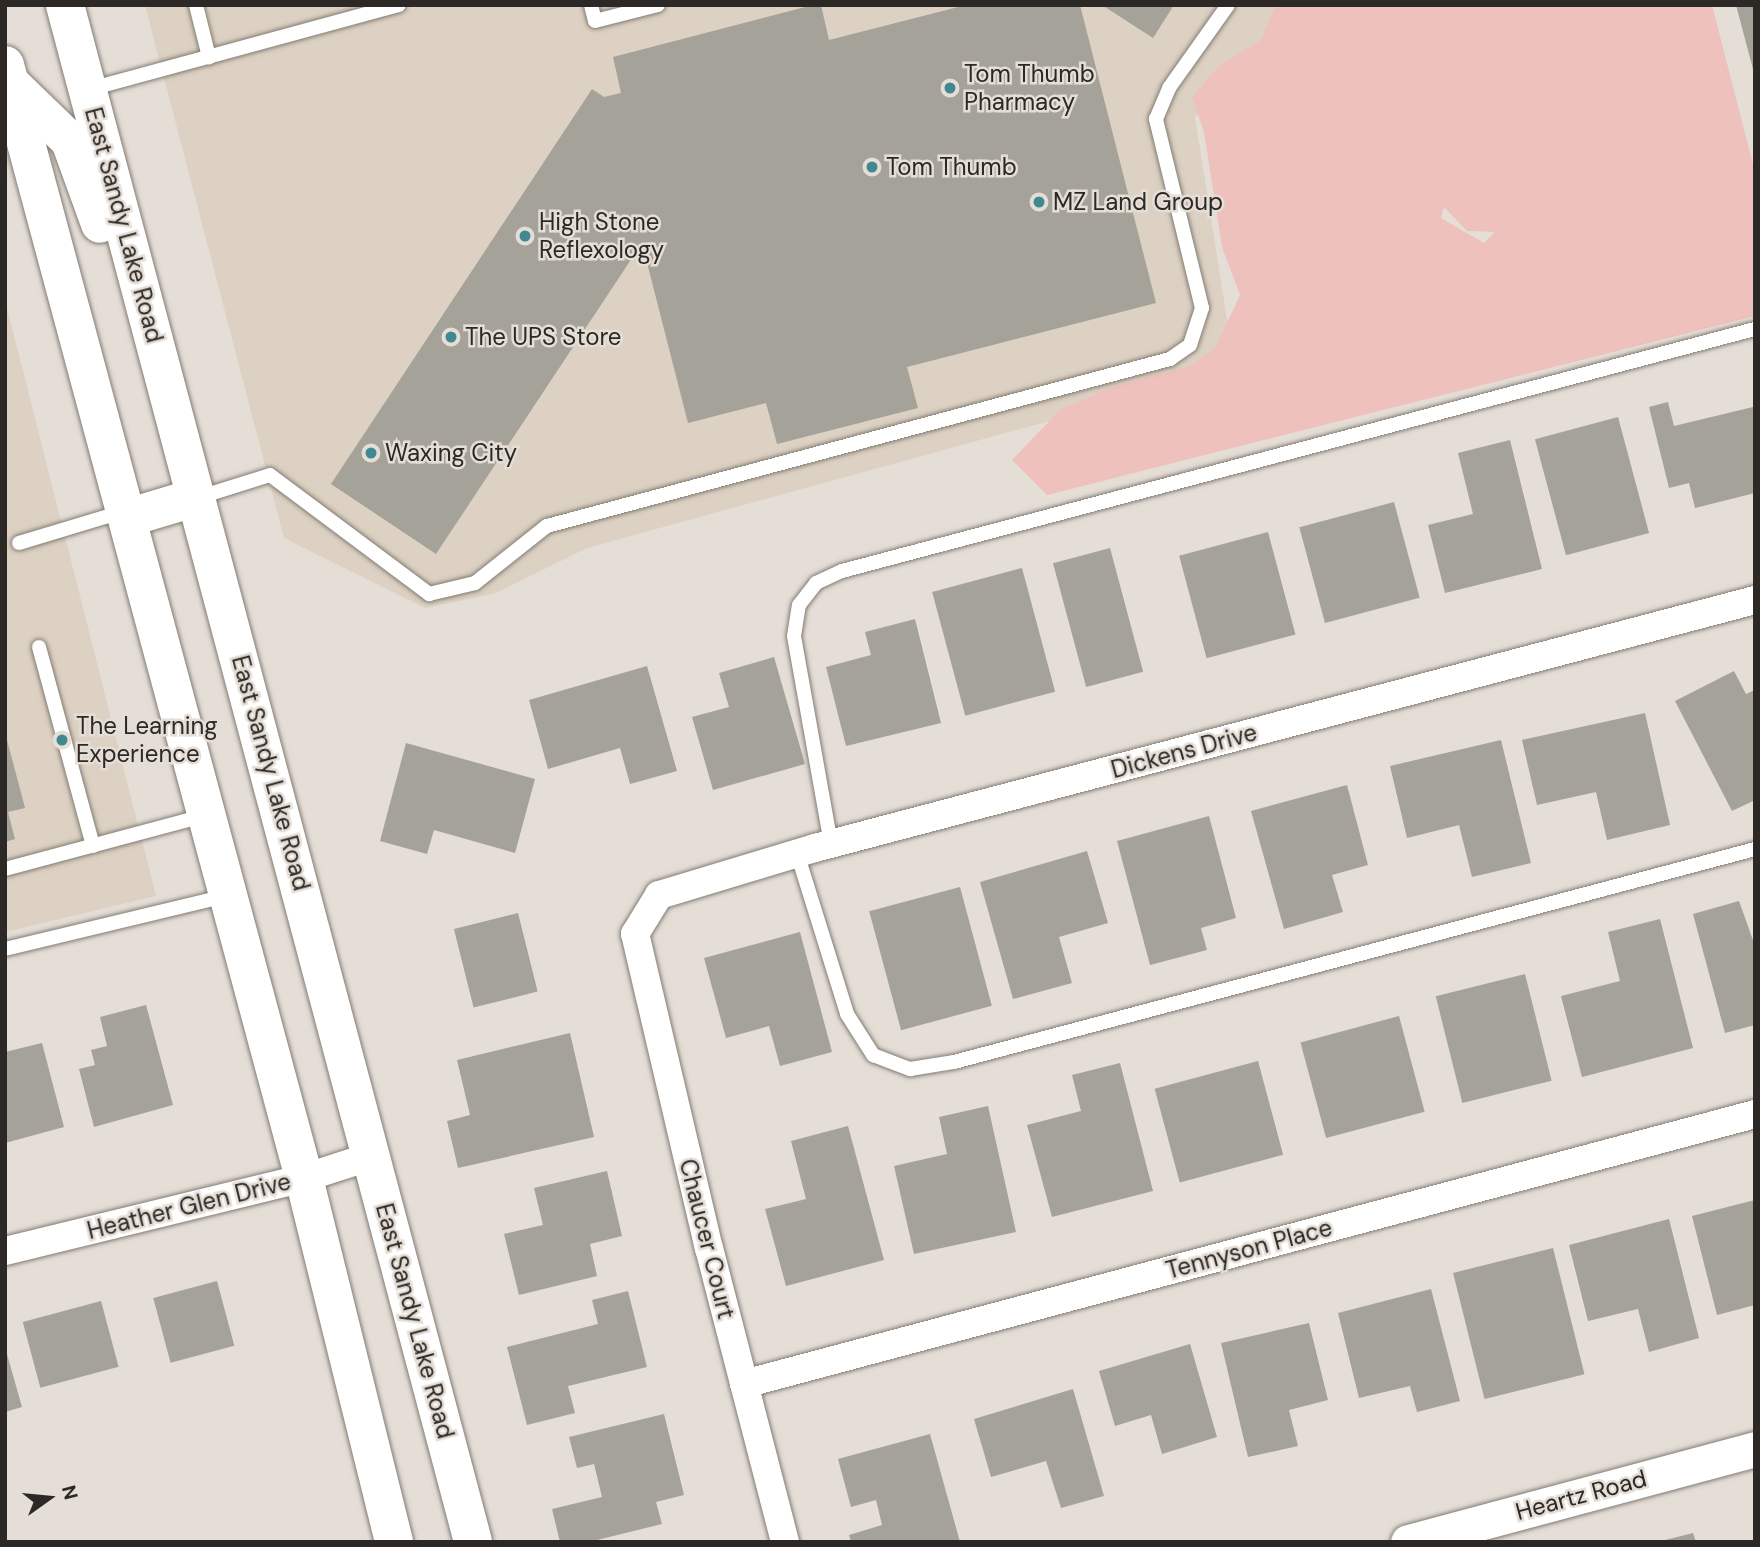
<!DOCTYPE html>
<html>
<head>
<meta charset="utf-8">
<style>
	body { margin:0 }
	#map { position:relative; width:1760px; height:1547px; overflow:hidden; background:#e5ded6; font-family:"DM Sans",sans-serif }
	div>[style] { position:absolute }
	.built>* { inset:0; background:#dcd1c2 }
	.green>* { inset:0; background:#eec1bd }
	.building>* { inset:0; background:#a4a299; transform-origin:0 0 }
	.roads { filter:drop-shadow(0 0 2px #827c74) drop-shadow(0 0 2px #827c74) }
	.service>* { height:14px; margin:-7px; padding:0 7px; transform-origin:7px; border-radius:7px; background:#fff }
	.minor>* { height:28px; margin:-14px; padding:0 14px; transform-origin:14px; border-radius:14px; background:#fff }
	.tertiary>* { height:35px; margin:-17.5px; padding:0 17.5px; transform-origin:17.5px; border-radius:17.5px; background:#fff }
	.secondary>* { height:38px; margin:-19px; padding:0 19px; transform-origin:19px; border-radius:19px; background:#fff }
	.dots>* { width:19px; height:19px; translate:-50% -50%; box-sizing:border-box; border:4px solid #e5ded6; border-radius:50% }
	span { translate:-50% -50%; white-space:nowrap; text-align:center; line-height:1.15; -webkit-text-stroke:5px #e5ded6; paint-order:stroke }
	.poi-label { font-size:24px; color:#2b2825 }
	.left { translate:0 -50%; text-align:left }
	.street-label { font-size:24px; color:#2b2825 }
	.frame { position:absolute; inset:0; border:7px solid #2b2825; pointer-events:none }
	.north { position:absolute; left:14px; top:1463px; width:70px; height:70px; -webkit-text-stroke:5px #e5ded6; paint-order:stroke; rotate:75deg; font-size:19px; font-weight:700; line-height:28px; text-align:center; color:#2b2825 }
	.north::after { content:''; display:block; margin:auto; width:24px; height:32px; background:#2b2825; clip-path:polygon(50% 0,100% 100%,50% 72%,0 100%) }
</style>
</head>
<body>
<div id="map">
	<div class="built">
		<i style="clip-path:polygon(145px 5px,1282px 5px,1263px 48px,1195px 117px,1235px 370px,587px 548px,496px 593px,425px 608px,284px 538px)"></i>
		<i style="clip-path:polygon(5px 300px,156px 896px,5px 932px)"></i>
	</div>
	<div class="green">
		<i style="clip-path:polygon(evenodd,1276px 5px,1712px 5px,1755px 172px,1755px 316px,1047px 495px,1012px 460px,1060px 410px,1112px 387px,1190px 366px,1215px 348px,1240px 295px,1222px 247px,1204px 132px,1192px 97px,1221px 64px,1260px 41px,1276px 5px,1444px 207px,1467px 231px,1495px 232px,1484px 243px,1441px 218px,1444px 207px)"></i>
	</div>
	<div class="building">
		<i style="clip-path:polygon(813px 5px,821px 5px,829px 40px,966px 5px,1080px 5px,1156px 303px,907px 367px,918px 408px,777px 444px,766px 403px,688px 423px,642px 243px,436px 554px,331px 484px,592px 89px,604px 97px,621px 93px,613px 57px)"></i>
		<i style="clip-path:polygon(1102px 5px,1174px 5px,1153px 38px)"></i>
		<i style="clip-path:polygon(1736px 5px,1755px 5px,1755px 73px,1754px 73px)"></i>
		<i style="clip-path:polygon(1668px 402px,1674px 426px,1753px 407px,1755px 493px,1695px 508px,1689px 483px,1669px 488px,1649px 407px)"></i>
		<i style="left:1618px;top:417px;width:120px;height:86px;rotate:75deg"></i>
		<i style="clip-path:polygon(1510px 440px,1542px 569px,1445px 593px,1428px 525px,1473px 514px,1458px 453px)"></i>
		<i style="left:1394px;top:502px;width:99px;height:98px;rotate:75deg"></i>
		<i style="left:1268px;top:532px;width:106px;height:92px;rotate:75deg"></i>
		<i style="left:1110px;top:548px;width:128px;height:59px;rotate:75deg"></i>
		<i style="left:1022px;top:568px;width:128px;height:93px;rotate:75deg"></i>
		<i style="clip-path:polygon(915px 619px,941px 723px,846px 746px,826px 667px,871px 655px,865px 632px)"></i>
		<i style="clip-path:polygon(774px 657px,805px 764px,713px 790px,692px 717px,729px 707px,719px 673px)"></i>
		<i style="clip-path:polygon(647px 666px,677px 771px,630px 784px,620px 748px,548px 769px,529px 700px)"></i>
		<i style="clip-path:polygon(1734px 671px,1746px 694px,1755px 690px,1755px 800px,1732px 811px,1675px 701px)"></i>
		<i style="clip-path:polygon(1645px 713px,1670px 825px,1607px 840px,1596px 792px,1537px 805px,1522px 740px)"></i>
		<i style="clip-path:polygon(6px 736px,25px 808px,8px 812px,15px 839px,5px 842px)"></i>
		<i style="clip-path:polygon(1501px 740px,1531px 863px,1472px 877px,1459px 825px,1407px 838px,1390px 766px)"></i>
		<i style="clip-path:polygon(406px 743px,535px 779px,515px 853px,434px 830px,427px 854px,380px 841px)"></i>
		<i style="clip-path:polygon(1347px 785px,1368px 865px,1332px 875px,1343px 912px,1284px 929px,1251px 811px)"></i>
		<i style="clip-path:polygon(1209px 816px,1236px 918px,1201px 928px,1207px 950px,1150px 965px,1117px 841px)"></i>
		<i style="clip-path:polygon(1087px 851px,1108px 923px,1059px 937px,1072px 983px,1013px 999px,980px 882px)"></i>
		<i style="left:960px;top:887px;width:123px;height:94px;rotate:75deg"></i>
		<i style="clip-path:polygon(1739px 901px,1755px 946px,1755px 1025px,1725px 1033px,1693px 914px)"></i>
		<i style="left:518px;top:913px;width:81px;height:66px;rotate:76deg"></i>
		<i style="clip-path:polygon(1660px 919px,1693px 1048px,1582px 1077px,1561px 996px,1620px 981px,1608px 932px)"></i>
		<i style="clip-path:polygon(800px 932px,832px 1052px,780px 1066px,769px 1026px,726px 1038px,704px 958px)"></i>
		<i style="left:1525px;top:974px;width:110px;height:92px;rotate:76deg"></i>
		<i style="clip-path:polygon(146px 1005px,173px 1105px,94px 1127px,79px 1069px,95px 1065px,91px 1050px,107px 1046px,100px 1017px)"></i>
		<i style="left:1399px;top:1016px;width:99px;height:102px;rotate:75deg"></i>
		<i style="clip-path:polygon(570px 1033px,594px 1137px,458px 1168px,447px 1121px,470px 1115px,457px 1060px)"></i>
		<i style="clip-path:polygon(42px 1043px,64px 1127px,5px 1143px,5px 1052px)"></i>
		<i style="left:1258px;top:1061px;width:97px;height:107px;rotate:75deg"></i>
		<i style="clip-path:polygon(1120px 1063px,1153px 1191px,1052px 1217px,1027px 1125px,1081px 1111px,1072px 1075px)"></i>
		<i style="clip-path:polygon(988px 1106px,1016px 1232px,914px 1254px,894px 1166px,947px 1154px,939px 1117px)"></i>
		<i style="clip-path:polygon(848px 1126px,884px 1260px,786px 1286px,765px 1209px,806px 1199px,791px 1141px)"></i>
		<i style="clip-path:polygon(607px 1171px,622px 1236px,590px 1244px,597px 1276px,519px 1295px,504px 1234px,543px 1225px,534px 1188px)"></i>
		<i style="clip-path:polygon(1755px 1200px,1755px 1305px,1717px 1315px,1692px 1216px)"></i>
		<i style="clip-path:polygon(1669px 1219px,1699px 1338px,1649px 1352px,1638px 1309px,1588px 1321px,1569px 1245px)"></i>
		<i style="left:1553px;top:1248px;width:130px;height:103px;rotate:76deg"></i>
		<i style="left:217px;top:1281px;width:67px;height:66px;rotate:75deg"></i>
		<i style="clip-path:polygon(1431px 1289px,1460px 1401px,1417px 1412px,1410px 1386px,1359px 1398px,1338px 1313px)"></i>
		<i style="clip-path:polygon(628px 1291px,647px 1367px,568px 1386px,575px 1413px,527px 1425px,507px 1347px,598px 1324px,592px 1300px)"></i>
		<i style="left:101px;top:1301px;width:68px;height:81px;rotate:75deg"></i>
		<i style="clip-path:polygon(1309px 1323px,1328px 1400px,1289px 1410px,1298px 1446px,1248px 1457px,1221px 1343px)"></i>
		<i style="clip-path:polygon(1190px 1344px,1217px 1437px,1162px 1454px,1151px 1415px,1115px 1426px,1099px 1371px)"></i>
		<i style="clip-path:polygon(5px 1347px,22px 1407px,5px 1412px)"></i>
		<i style="clip-path:polygon(1073px 1389px,1104px 1496px,1061px 1508px,1046px 1461px,991px 1477px,974px 1419px)"></i>
		<i style="clip-path:polygon(664px 1414px,684px 1495px,656px 1502px,662px 1524px,589px 1542px,560px 1542px,552px 1509px,602px 1497px,594px 1464px,577px 1468px,569px 1437px)"></i>
		<i style="clip-path:polygon(930px 1434px,960px 1542px,851px 1542px,849px 1535px,882px 1525px,876px 1500px,851px 1507px,838px 1459px)"></i>
		<i style="clip-path:polygon(1693px 1533px,1696px 1542px,1661px 1542px,1661px 1541px)"></i>
	</div>
	<div class="roads">
		<div class="service">
			<i style="left:196px;top:5px;width:54px;rotate:76deg"></i>
			<i style="left:591px;top:5px;width:16px;rotate:76deg"></i>
			<i style="left:595px;top:21px;width:65px;rotate:-14.3deg"></i>
			<i style="left:90px;top:89px;width:320px;rotate:-15.2deg"></i>
			<i style="left:200px;top:497px;width:73px;rotate:-17.4deg"></i>
			<i style="left:270px;top:475px;width:199px;rotate:36.8deg"></i>
			<i style="left:429px;top:594px;width:47px;rotate:-13.4deg"></i>
			<i style="left:475px;top:583px;width:92px;rotate:-38.4deg"></i>
			<i style="left:547px;top:526px;width:645px;rotate:-15.01deg"></i>
			<i style="left:1170px;top:359px;width:24px;rotate:-35deg"></i>
			<i style="left:1190px;top:345px;width:39px;rotate:-72deg"></i>
			<i style="left:1202px;top:308px;width:195px;rotate:-103.7deg"></i>
			<i style="left:1156px;top:119px;width:34px;rotate:-67deg"></i>
			<i style="left:1169px;top:88px;width:102px;rotate:-54.6deg"></i>
			<i style="left:19px;top:543px;width:111px;rotate:-16.8deg"></i>
			<i style="left:39px;top:647px;width:206px;rotate:74.8deg"></i>
			<i style="left:831px;top:844px;width:211px;rotate:-100.1deg"></i>
			<i style="left:794px;top:636px;width:31px;rotate:-81deg"></i>
			<i style="left:799px;top:605px;width:28px;rotate:-52deg"></i>
			<i style="left:816px;top:583px;width:29px;rotate:-25deg"></i>
			<i style="left:842px;top:571px;width:945px;rotate:-14.85deg"></i>
			<i style="left:797px;top:853px;width:169px;rotate:72.7deg"></i>
			<i style="left:847px;top:1014px;width:49px;rotate:57.6deg"></i>
			<i style="left:873px;top:1055px;width:40px;rotate:21deg"></i>
			<i style="left:910px;top:1069px;width:45px;rotate:-9deg"></i>
			<i style="left:954px;top:1062px;width:829px;rotate:-14.89deg"></i>
			<i style="left:5px;top:869px;width:208px;rotate:-15deg"></i>
			<i style="left:5px;top:949px;width:226px;rotate:-13.5deg"></i>
		</div>
		<div class="minor">
			<i style="left:5px;top:1251px;width:308px;rotate:-13.7deg"></i>
			<i style="left:304px;top:1178px;width:71px;rotate:-17.9deg"></i>
			<i style="left:744px;top:1384px;width:1046px;rotate:-14.95deg"></i>
			<i style="left:785px;top:1542px;width:303px;rotate:-104.5deg"></i>
			<i style="left:709px;top:1249px;width:324px;rotate:-103.2deg"></i>
			<i style="left:635px;top:934px;width:46px;rotate:-58.4deg"></i>
			<i style="left:659px;top:895px;width:163px;rotate:-16.8deg"></i>
			<i style="left:815px;top:848px;width:972px;rotate:-14.78deg"></i>
		</div>
		<div class="tertiary">
			<i style="left:1408px;top:1542px;width:359px;rotate:-15deg"></i>
		</div>
		<div class="secondary">
			<i style="left:65px;top:5px;width:1590px;rotate:75.13deg"></i>
			<i style="left:5px;top:65px;width:1152px;rotate:74.96deg"></i>
			<i style="left:304px;top:1178px;width:375px;rotate:76.1deg"></i>
			<i style="left:10px;top:83px;width:83px;rotate:44deg"></i>
			<i style="left:70px;top:141px;width:88px;rotate:70.1deg"></i>
			<i style="left:127px;top:518px;width:73px;rotate:-16.7deg"></i>
		</div>
	</div>
	<div class="dots">
		<i style="left:950px;top:88px;background:#418891"></i>
		<i style="left:872px;top:167px;background:#418891"></i>
		<i style="left:1039px;top:202px;background:#418891"></i>
		<i style="left:525px;top:236px;background:#418891"></i>
		<i style="left:451px;top:337px;background:#418891"></i>
		<i style="left:371px;top:453px;background:#418891"></i>
		<i style="left:62px;top:740px;background:#418891"></i>
	</div>
	<div class="poi-label">
		<span class="left" style="left:964px;top:88px">Tom Thumb<br>Pharmacy</span>
		<span class="left" style="left:886px;top:167px">Tom Thumb</span>
		<span class="left" style="left:1053px;top:202px">MZ Land Group</span>
		<span class="left" style="left:539px;top:236px">High Stone<br>Reflexology</span>
		<span class="left" style="left:465px;top:337px">The UPS Store</span>
		<span class="left" style="left:385px;top:453px">Waxing City</span>
		<span class="left" style="left:76px;top:740px">The Learning<br>Experience</span>
	</div>
	<div class="street-label">
		<span style="left:124px;top:225px;rotate:75deg">East Sandy Lake Road</span>
		<span style="left:1184px;top:751px;rotate:-15deg">Dickens Drive</span>
		<span style="left:271px;top:773px;rotate:75deg">East Sandy Lake Road</span>
		<span style="left:189px;top:1206px;rotate:-14deg">Heather Glen Drive</span>
		<span style="left:707px;top:1239px;rotate:76deg">Chaucer Court</span>
		<span style="left:1249px;top:1249px;rotate:-15deg">Tennyson Place</span>
		<span style="left:415px;top:1321px;rotate:75deg">East Sandy Lake Road</span>
		<span style="left:1581px;top:1495px;rotate:-15deg">Heartz Road</span>
	</div>
	<div class="frame"></div>
	<div class="north">N</div>
</div>
</body>
</html>
